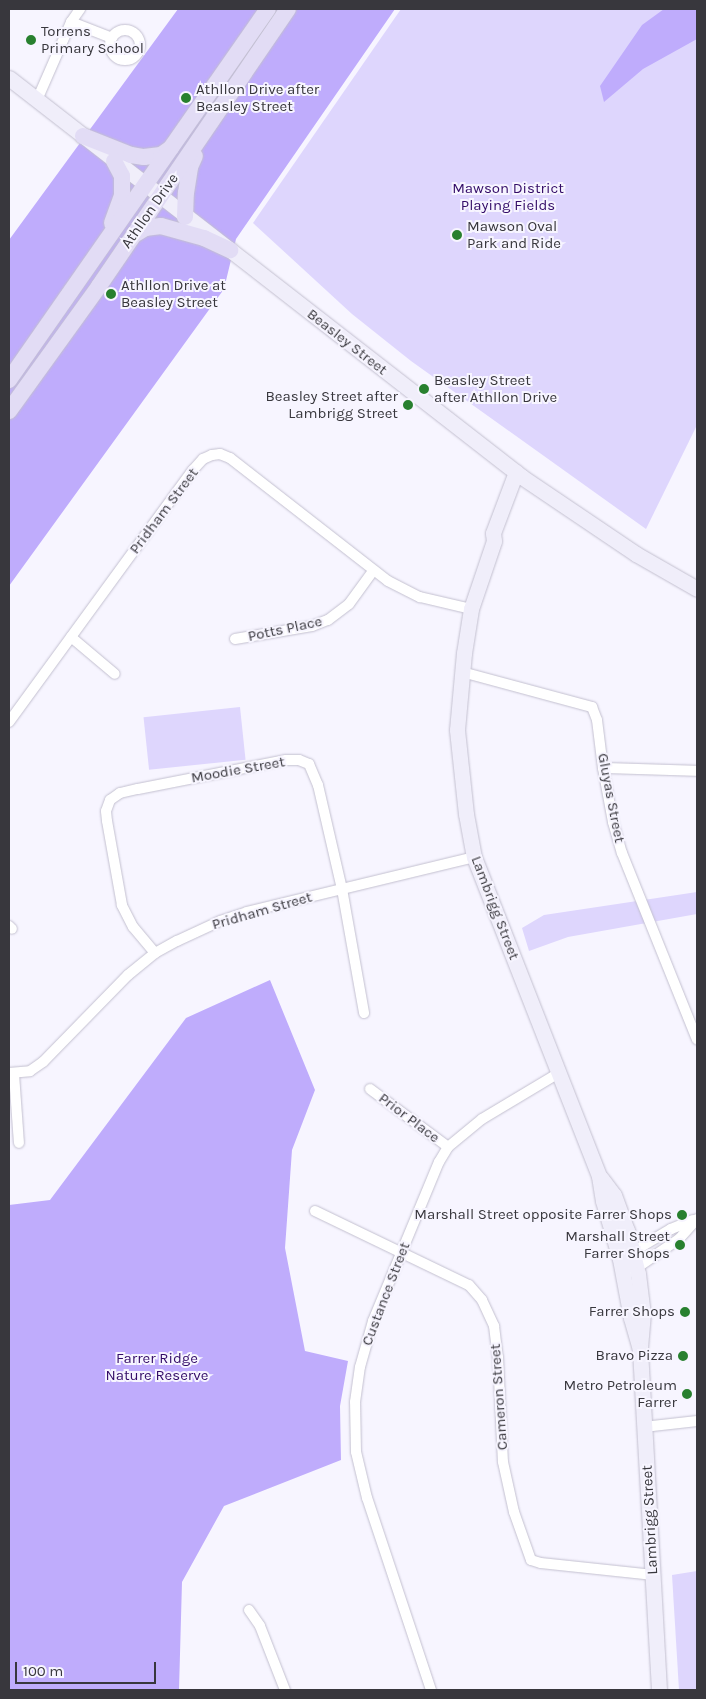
<!DOCTYPE html>
<html>
<head>
<meta charset="utf-8">
<style>
	body { margin:0 }
	#map { position:relative; width:706px; height:1699px; overflow:hidden; background:#f7f5ff; font-family:Karla,sans-serif }
	div>[style] { position:absolute }
	.green>* { inset:0; background:#ded6fd; transform-origin:0 0 }
	.forest>* { inset:0; background:#bfacfc }
	.roads { filter:drop-shadow(0 0 1px #c3c0d0) drop-shadow(0 0 1px #c3c0d0) }
	.street>* { height:10px; margin:-5px; padding:0 5px; transform-origin:5px; border-radius:5px; background:#fff }
	.street>.ring { margin:-5px; padding:0; box-sizing:content-box; background:none; border:10px solid #fff; border-radius:50% }
	.secondary>* { height:15px; margin:-7.5px; padding:0 7.5px; transform-origin:7.5px; border-radius:7.5px; background:#f0eefa }
	.primary>* { height:16px; margin:-8px; padding:0 8px; transform-origin:8px; border-radius:8px; background:#e2dcf5 }
	.dots>* { width:14px; height:14px; translate:-50% -50%; box-sizing:border-box; border:2px solid #f7f5ff; border-radius:50% }
	span { translate:-50% -50%; white-space:nowrap; text-align:center; line-height:1.15; -webkit-text-stroke:4px #f7f5ff; paint-order:stroke }
	.poi-label { font-size:15px; color:#38373d }
	.left { translate:0 -50%; text-align:left }
	.right { translate:-100% -50%; text-align:right }
	.park-label { font-size:15px; color:#330c68 }
	.street-label { font-size:15px; color:#38373d }
	.frame { position:absolute; inset:0; border:10px solid #38373d; pointer-events:none }
	.scale { position:absolute; left:15px; top:1662px; width:141px; height:22px; box-sizing:border-box; border:2px solid #38373d; border-top:0; padding-left:6px; font-size:15px; line-height:18px; white-space:nowrap; color:#38373d; -webkit-text-stroke:4px #f7f5ff; paint-order:stroke }
</style>
</head>
<body>
<div id="map">
	<div class="green">
		<i style="clip-path:polygon(401px 9px,697px 9px,697px 425px,646px 529px,411px 361px,352px 314px,253px 223px)"></i>
		<i style="left:240px;top:707px;width:53px;height:97px;rotate:84deg"></i>
		<i style="clip-path:polygon(697px 892px,697px 914px,568px 937px,529px 951px,522px 928px,544px 915px)"></i>
		<i style="clip-path:polygon(697px 1571px,697px 1690px,679px 1690px,672px 1575px)"></i>
	</div>
	<div class="forest">
		<i style="clip-path:polygon(178px 9px,395px 9px,236px 239px,224px 289px,9px 586px,9px 240px)"></i>
		<i style="clip-path:polygon(664px 9px,697px 9px,697px 39px,643px 69px,604px 102px,600px 86px,642px 25px)"></i>
		<i style="clip-path:polygon(270px 980px,315px 1090px,292px 1150px,285px 1248px,305px 1351px,348px 1361px,340px 1406px,341px 1460px,224px 1506px,182px 1582px,179px 1690px,9px 1690px,9px 1205px,50px 1200px,186px 1018px)"></i>
	</div>
	<div class="roads">
		<div class="street">
			<i style="left:71px;top:22px;width:44px;rotate:21.3deg"></i>
			<i class="ring" style="left:110px;top:30px;width:20px;height:20px"></i>
			<i style="left:37px;top:100px;width:85px;rotate:-66.4deg"></i>
			<i style="left:71px;top:22px;width:16px;rotate:-55deg"></i>
			<i style="left:71px;top:637px;width:57px;rotate:40.1deg"></i>
			<i style="left:235px;top:639px;width:78px;rotate:-9.6deg"></i>
			<i style="left:312px;top:626px;width:17px;rotate:-21deg"></i>
			<i style="left:328px;top:620px;width:26px;rotate:-37deg"></i>
			<i style="left:349px;top:604px;width:41px;rotate:-54deg"></i>
			<i style="left:462px;top:672px;width:135px;rotate:15.1deg"></i>
			<i style="left:592px;top:707px;width:14px;rotate:69deg"></i>
			<i style="left:597px;top:720px;width:48px;rotate:82.9deg"></i>
			<i style="left:603px;top:768px;width:55px;rotate:79.5deg"></i>
			<i style="left:613px;top:822px;width:32px;rotate:74deg"></i>
			<i style="left:622px;top:853px;width:201px;rotate:68.1deg"></i>
			<i style="left:9px;top:722px;width:312px;rotate:-53.9deg"></i>
			<i style="left:193px;top:470px;width:15px;rotate:-48deg"></i>
			<i style="left:203px;top:459px;width:10px;rotate:-24deg"></i>
			<i style="left:212px;top:455px;width:8px;rotate:-7deg"></i>
			<i style="left:220px;top:454px;width:11px;rotate:22deg"></i>
			<i style="left:230px;top:458px;width:200px;rotate:37.9deg"></i>
			<i style="left:388px;top:581px;width:36px;rotate:27deg"></i>
			<i style="left:420px;top:597px;width:52px;rotate:13.2deg"></i>
			<i style="left:603px;top:768px;width:94px;rotate:1.8deg"></i>
			<i style="left:9px;top:926px;width:4px;rotate:45deg"></i>
			<i style="left:155px;top:953px;width:34px;rotate:-130deg"></i>
			<i style="left:133px;top:927px;width:25px;rotate:-117deg"></i>
			<i style="left:122px;top:905px;width:85px;rotate:-100.1deg"></i>
			<i style="left:107px;top:821px;width:10px;rotate:-96deg"></i>
			<i style="left:106px;top:811px;width:12px;rotate:-70deg"></i>
			<i style="left:110px;top:800px;width:12px;rotate:-35deg"></i>
			<i style="left:120px;top:793px;width:18px;rotate:-13deg"></i>
			<i style="left:138px;top:789px;width:151px;rotate:-11.1deg"></i>
			<i style="left:286px;top:760px;width:13px"></i>
			<i style="left:299px;top:760px;width:11px;rotate:22deg"></i>
			<i style="left:309px;top:764px;width:23px;rotate:67deg"></i>
			<i style="left:318px;top:785px;width:107px;rotate:77deg"></i>
			<i style="left:342px;top:889px;width:126px;rotate:79.9deg"></i>
			<i style="left:9px;top:1073px;width:21px;rotate:-5deg"></i>
			<i style="left:30px;top:1071px;width:16px;rotate:-35deg"></i>
			<i style="left:43px;top:1062px;width:122px;rotate:-45.7deg"></i>
			<i style="left:128px;top:975px;width:35px;rotate:-39deg"></i>
			<i style="left:155px;top:953px;width:25px;rotate:-29deg"></i>
			<i style="left:177px;top:941px;width:47px;rotate:-24.9deg"></i>
			<i style="left:220px;top:921px;width:28px;rotate:-18deg"></i>
			<i style="left:247px;top:912px;width:234px;rotate:-13.6deg"></i>
			<i style="left:14px;top:1074px;width:69px;rotate:85.9deg"></i>
			<i style="left:370px;top:1089px;width:97px;rotate:36.6deg"></i>
			<i style="left:315px;top:1211px;width:171px;rotate:25.7deg"></i>
			<i style="left:469px;top:1285px;width:20px;rotate:49deg"></i>
			<i style="left:482px;top:1300px;width:29px;rotate:65deg"></i>
			<i style="left:494px;top:1326px;width:31px;rotate:83deg"></i>
			<i style="left:498px;top:1357px;width:105px;rotate:87.3deg"></i>
			<i style="left:503px;top:1462px;width:51px;rotate:77.6deg"></i>
			<i style="left:514px;top:1512px;width:51px;rotate:70.5deg"></i>
			<i style="left:531px;top:1560px;width:10px;rotate:17deg"></i>
			<i style="left:541px;top:1563px;width:113px;rotate:6.1deg"></i>
			<i style="left:629px;top:1254px;width:49px;rotate:-30.8deg"></i>
			<i style="left:671px;top:1229px;width:24px;rotate:-22deg"></i>
			<i style="left:632px;top:1271px;width:57px;rotate:-34.2deg"></i>
			<i style="left:679px;top:1239px;width:27px;rotate:-48deg"></i>
			<i style="left:644px;top:1427px;width:53px;rotate:-6.5deg"></i>
			<i style="left:249px;top:1610px;width:19px;rotate:55deg"></i>
			<i style="left:260px;top:1626px;width:69px;rotate:68.7deg"></i>
			<i style="left:431px;top:1690px;width:202px;rotate:-108.4deg"></i>
			<i style="left:367px;top:1498px;width:47px;rotate:-103.4deg"></i>
			<i style="left:356px;top:1452px;width:50px;rotate:-91.1deg"></i>
			<i style="left:355px;top:1402px;width:35px;rotate:-82deg"></i>
			<i style="left:360px;top:1367px;width:48px;rotate:-74.2deg"></i>
			<i style="left:373px;top:1321px;width:172px;rotate:-67.5deg"></i>
			<i style="left:439px;top:1162px;width:17px;rotate:-59deg"></i>
			<i style="left:448px;top:1147px;width:44px;rotate:-39.5deg"></i>
			<i style="left:482px;top:1119px;width:90px;rotate:-30.9deg"></i>
		</div>
		<div class="secondary">
			<i style="left:9px;top:78px;width:650px;rotate:37.87deg"></i>
			<i style="left:522px;top:477px;width:138px;rotate:34deg"></i>
			<i style="left:636px;top:554px;width:70px;rotate:29.8deg"></i>
			<i style="left:516px;top:472px;width:65px;rotate:110.7deg"></i>
			<i style="left:493px;top:533px;width:8px;rotate:83deg"></i>
			<i style="left:494px;top:541px;width:72px;rotate:108.7deg"></i>
			<i style="left:471px;top:609px;width:45px;rotate:99deg"></i>
			<i style="left:464px;top:653px;width:77px;rotate:95.2deg"></i>
			<i style="left:457px;top:730px;width:84px;rotate:83.9deg"></i>
			<i style="left:466px;top:814px;width:44px;rotate:79.5deg"></i>
			<i style="left:474px;top:857px;width:343px;rotate:68.6deg"></i>
			<i style="left:599px;top:1176px;width:25px;rotate:81deg"></i>
			<i style="left:603px;top:1201px;width:60px;rotate:73.7deg"></i>
			<i style="left:620px;top:1259px;width:60px;rotate:79.4deg"></i>
			<i style="left:631px;top:1318px;width:33px;rotate:74deg"></i>
			<i style="left:601px;top:1178px;width:21px;rotate:53deg"></i>
			<i style="left:614px;top:1195px;width:37px;rotate:70deg"></i>
			<i style="left:627px;top:1230px;width:45px;rotate:76deg"></i>
			<i style="left:638px;top:1274px;width:39px;rotate:83deg"></i>
			<i style="left:643px;top:1313px;width:37px;rotate:95deg"></i>
			<i style="left:640px;top:1350px;width:341px;rotate:86.8deg"></i>
		</div>
		<div class="primary">
			<i style="left:83px;top:136px;width:52px;rotate:21.6deg"></i>
			<i style="left:131px;top:155px;width:13px;rotate:9deg"></i>
			<i style="left:144px;top:157px;width:17px;rotate:-7deg"></i>
			<i style="left:161px;top:155px;width:12px;rotate:-35deg"></i>
			<i style="left:185px;top:217px;width:24px;rotate:-88deg"></i>
			<i style="left:186px;top:193px;width:26px;rotate:-81deg"></i>
			<i style="left:190px;top:167px;width:12px;rotate:-66deg"></i>
			<i style="left:112px;top:223px;width:29px;rotate:-70deg"></i>
			<i style="left:122px;top:196px;width:20px;rotate:-90deg"></i>
			<i style="left:122px;top:176px;width:17px;rotate:-118deg"></i>
			<i style="left:134px;top:235px;width:13px;rotate:-32deg"></i>
			<i style="left:145px;top:228px;width:16px;rotate:-7deg"></i>
			<i style="left:161px;top:226px;width:45px;rotate:15.6deg"></i>
			<i style="left:204px;top:238px;width:29px;rotate:25deg"></i>
			<i style="left:9px;top:380px;width:452px;rotate:-55.1deg"></i>
			<i style="left:9px;top:411px;width:154px;rotate:-54.2deg"></i>
			<i style="left:99px;top:286px;width:335px;rotate:-55.7deg"></i>
		</div>
	</div>
	<div class="dots">
		<i style="left:31px;top:40px;background:#28802f"></i>
		<i style="left:186px;top:98px;background:#28802f"></i>
		<i style="left:457px;top:235px;background:#28802f"></i>
		<i style="left:111px;top:294px;background:#28802f"></i>
		<i style="left:424px;top:389px;background:#28802f"></i>
		<i style="left:408px;top:405px;background:#28802f"></i>
		<i style="left:682px;top:1215px;background:#28802f"></i>
		<i style="left:680px;top:1245px;background:#28802f"></i>
		<i style="left:685px;top:1312px;background:#28802f"></i>
		<i style="left:683px;top:1356px;background:#28802f"></i>
		<i style="left:687px;top:1394px;background:#28802f"></i>
	</div>
	<div class="poi-label">
		<span class="left" style="left:41px;top:40px">Torrens<br>Primary School</span>
		<span class="left" style="left:196px;top:98px">Athllon Drive after<br>Beasley Street</span>
		<span class="left" style="left:467px;top:235px">Mawson Oval<br>Park and Ride</span>
		<span class="left" style="left:121px;top:294px">Athllon Drive at<br>Beasley Street</span>
		<span class="left" style="left:434px;top:389px">Beasley Street<br>after Athllon Drive</span>
		<span class="right" style="left:398px;top:405px">Beasley Street after<br>Lambrigg Street</span>
		<span class="right" style="left:672px;top:1215px">Marshall Street opposite Farrer Shops</span>
		<span class="right" style="left:670px;top:1245px">Marshall Street<br>Farrer Shops</span>
		<span class="right" style="left:675px;top:1312px">Farrer Shops</span>
		<span class="right" style="left:673px;top:1356px">Bravo Pizza</span>
		<span class="right" style="left:677px;top:1394px">Metro Petroleum<br>Farrer</span>
	</div>
	<div class="park-label">
		<span style="left:508px;top:197px">Mawson District<br>Playing Fields</span>
		<span style="left:157px;top:1367px">Farrer Ridge<br>Nature Reserve</span>
	</div>
	<div class="street-label">
		<span style="left:150px;top:211px;rotate:-55deg">Athllon Drive</span>
		<span style="left:347px;top:342px;rotate:38deg">Beasley Street</span>
		<span style="left:164px;top:511px;rotate:-53deg">Pridham Street</span>
		<span style="left:285px;top:629px;rotate:-12deg">Potts Place</span>
		<span style="left:238px;top:770px;rotate:-10deg">Moodie Street</span>
		<span style="left:611px;top:798px;rotate:79deg">Gluyas Street</span>
		<span style="left:495px;top:908px;rotate:69deg">Lambrigg Street</span>
		<span style="left:262px;top:911px;rotate:-16deg">Pridham Street</span>
		<span style="left:409px;top:1118px;rotate:37deg">Prior Place</span>
		<span style="left:386px;top:1294px;rotate:-69deg">Custance Street</span>
		<span style="left:499px;top:1397px;rotate:-94deg">Cameron Street</span>
		<span style="left:650px;top:1520px;rotate:-93deg">Lambrigg Street</span>
	</div>
	<div class="frame"></div>
	<div class="scale">100 m</div>
</div>
</body>
</html>
